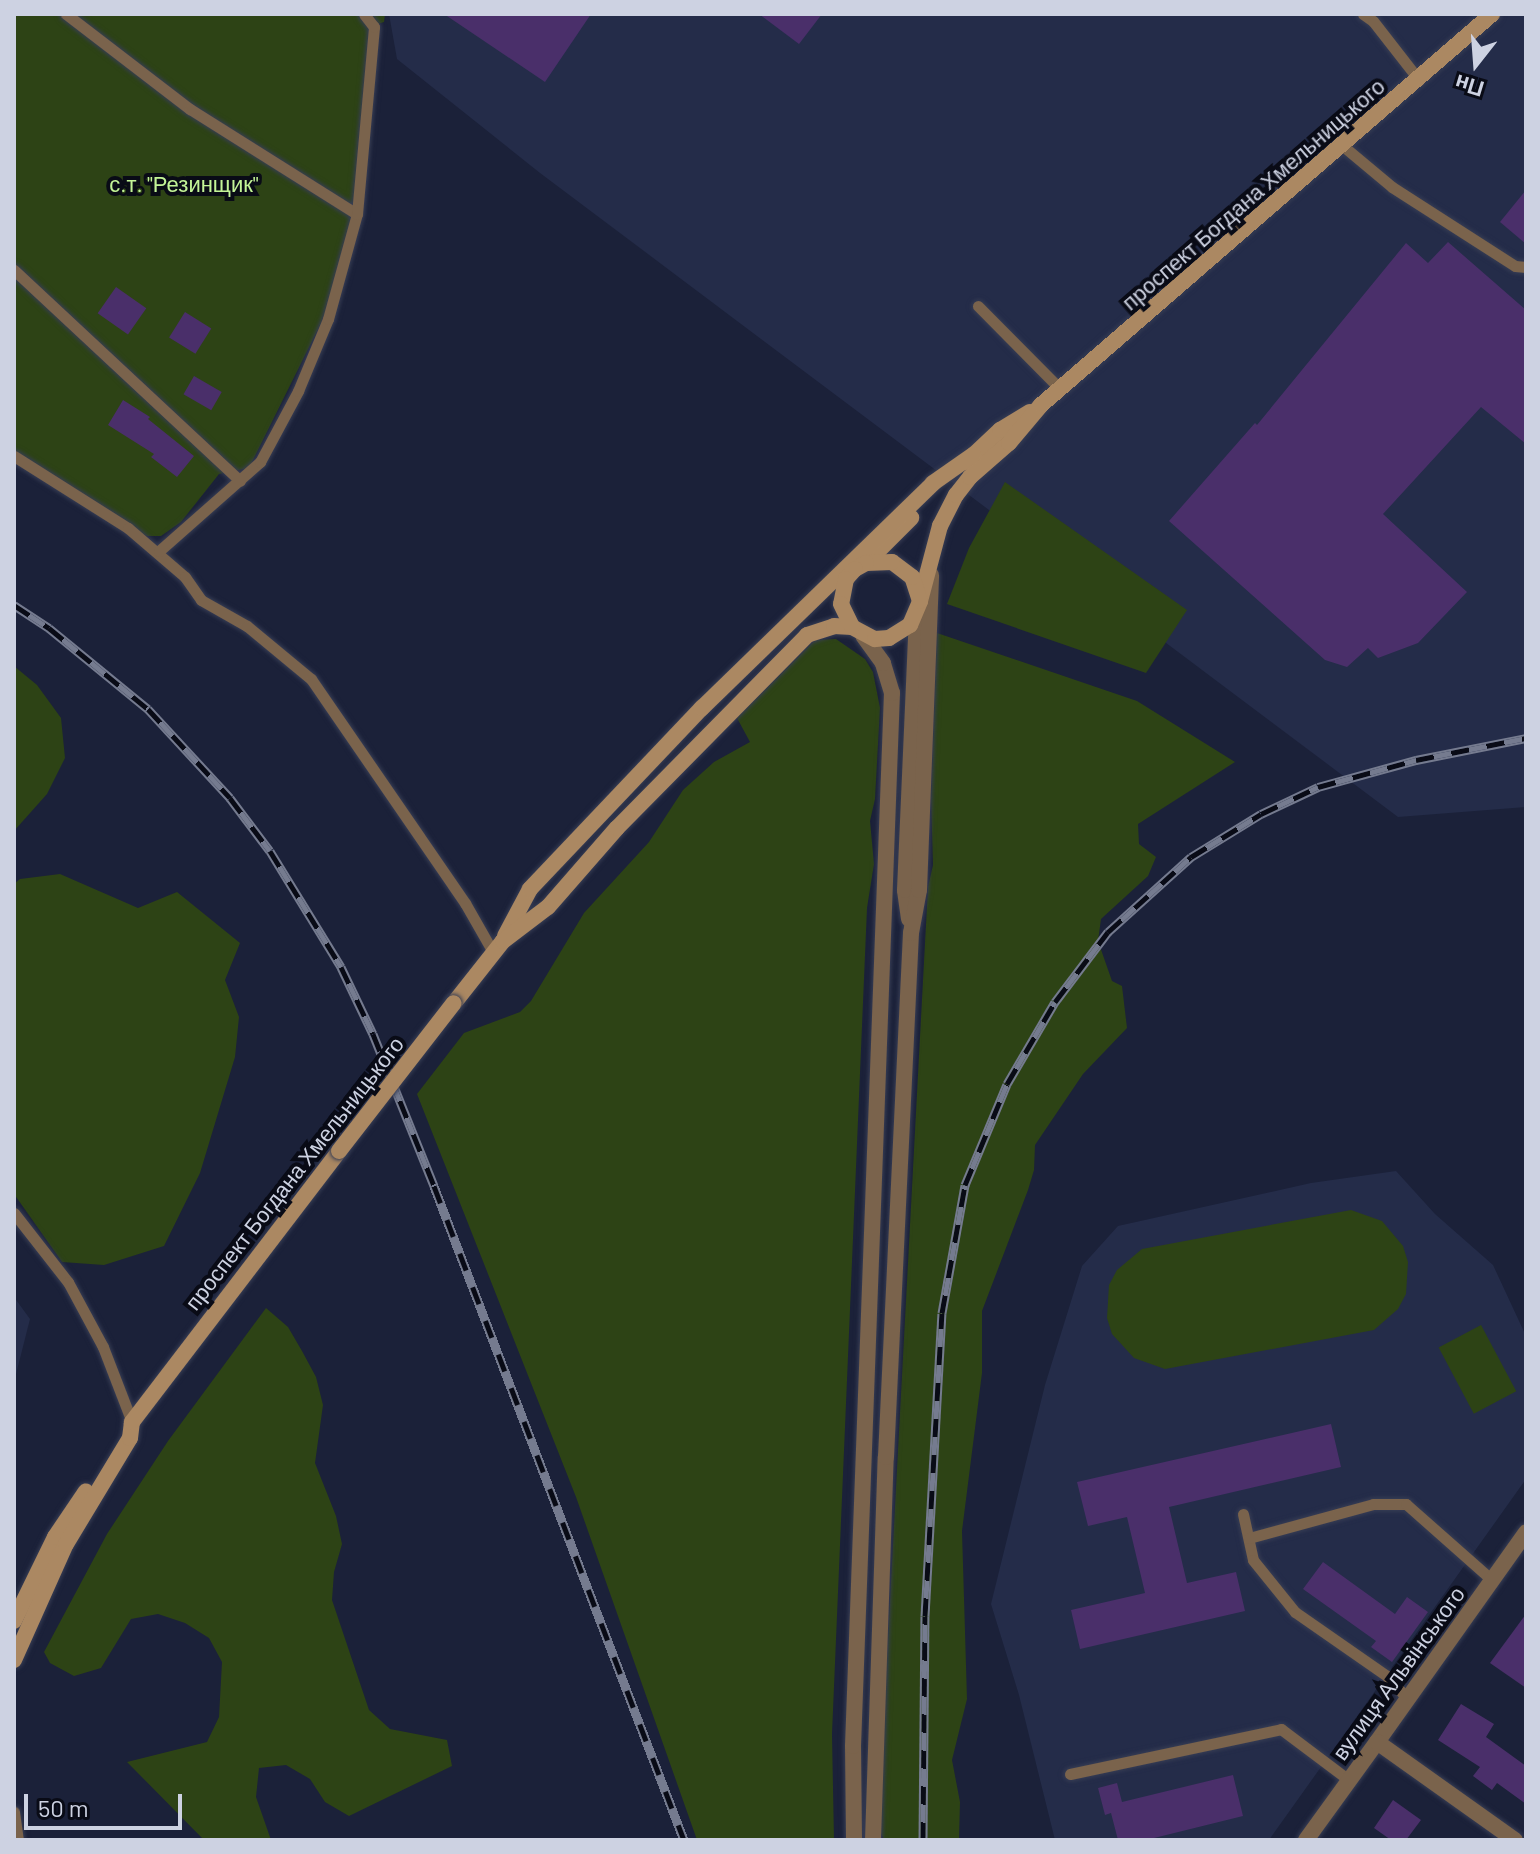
<!DOCTYPE html>
<html>
<head>
<meta charset="utf-8">
<style>
	body { margin:0 }
	#map { position:relative; width:1540px; height:1854px; overflow:hidden; background:#1b2139; font-family:Barlow,sans-serif }
	div>[style] { position:absolute }
	.built>* { inset:0; background:#242c49 }
	.green>* { inset:0; background:#2d4315; transform-origin:0 0 }
	.building>* { inset:0; background:#4a2f6a; transform-origin:0 0 }
	.roads { filter:drop-shadow(0 0 2px #373d54) drop-shadow(0 0 2px #373d54) }
	.service>* { height:11px; margin:-5.5px; padding:0 5.5px; transform-origin:5.5px; border-radius:5.5px; background:#7a634c }
	.minor>* { height:16px; margin:-8px; padding:0 8px; transform-origin:8px; border-radius:8px; background:#7a634c }
	.tertiary>* { height:16px; margin:-8px; padding:0 8px; transform-origin:8px; border-radius:8px; background:#7a634c }
	.secondary>* { height:16px; margin:-8px; padding:0 8px; transform-origin:8px; border-radius:8px; background:#ab8862 }
	.rail>* { height:9px; margin-top:-4.5px; transform-origin:0; background:repeating-linear-gradient(90deg,#090b16 0 18px,#757b8f 0 36px); box-sizing:border-box; border-block:2px solid #757b8f }
	.bridges { filter:drop-shadow(0 0 2px #373d54) drop-shadow(0 0 2px #373d54) }
	.secondary-bridge>* { height:16px; margin:-8px; padding:0 8px; transform-origin:8px; border-radius:8px; background:#ab8862 }
	span { translate:-50% -50%; white-space:nowrap; text-align:center; line-height:1.15; -webkit-text-stroke:8px #090b16; paint-order:stroke }
	.park-label { font-size:22px; color:#c3f497 }
	.street-label { font-size:22px; color:#cdd2e2 }
	.frame { position:absolute; inset:0; border:16px solid #cdd2e2; pointer-events:none }
	.north { position:absolute; left:1436px; top:24px; width:80px; height:80px; -webkit-text-stroke:6px #090b16; paint-order:stroke; rotate:197deg; font-size:22px; font-weight:700; line-height:32px; text-align:center; color:#cdd2e2 }
	.north::after { content:''; display:block; margin:auto; width:28px; height:36px; background:#cdd2e2; clip-path:polygon(50% 0,100% 100%,50% 72%,0 100%) }
	.scale { position:absolute; left:24px; top:1794px; width:158px; height:36px; box-sizing:border-box; border:4px solid #cdd2e2; border-top:0; padding-left:10px; font-size:24px; line-height:28px; white-space:nowrap; color:#cdd2e2; -webkit-text-stroke:6px #090b16; paint-order:stroke }
</style>
</head>
<body>
<div id="map">
	<div class="built">
		<i style="clip-path:polygon(389px 14px,1526px 14px,1526px 807px,1398px 817px,540px 173px,397px 59px)"></i>
		<i style="clip-path:polygon(1396px 1171px,1435px 1214px,1493px 1265px,1526px 1336px,1526px 1479px,1269px 1840px,1055px 1840px,1019px 1695px,991px 1604px,1045px 1385px,1082px 1266px,1118px 1226px,1311px 1183px)"></i>
		<i style="clip-path:polygon(14px 1297px,30px 1319px,14px 1382px)"></i>
	</div>
	<div class="green">
		<i style="clip-path:polygon(14px 14px,385px 14px,384px 22px,369px 27px,357px 179px,349px 228px,328px 309px,249px 468px,219px 474px,181px 522px,161px 536px,147px 536px,130px 527px,14px 454px)"></i>
		<i style="clip-path:polygon(1005px 482px,1187px 610px,1146px 673px,947px 604px,969px 548px)"></i>
		<i style="clip-path:polygon(937px 633px,1137px 701px,1235px 762px,1138px 824px,1139px 844px,1156px 857px,1148px 876px,1101px 919px,1098px 941px,1112px 981px,1122px 986px,1127px 1028px,1083px 1074px,1035px 1145px,1034px 1170px,1028px 1190px,982px 1311px,982px 1373px,962px 1531px,967px 1699px,952px 1760px,960px 1802px,959px 1840px,884px 1840px,878px 1826px,928px 887px,933px 865px,931px 798px)"></i>
		<i style="clip-path:polygon(836px 639px,865px 659px,873px 672px,880px 708px,875px 799px,870px 821px,874px 864px,867px 908px,832px 1734px,834px 1840px,697px 1840px,576px 1497px,417px 1094px,464px 1033px,520px 1012px,531px 1001px,584px 913px,649px 842px,683px 790px,714px 762px,750px 742px,737px 718px,815px 640px)"></i>
		<i style="clip-path:polygon(14px 666px,37px 685px,61px 718px,65px 758px,47px 794px,14px 831px)"></i>
		<i style="clip-path:polygon(60px 874px,138px 908px,177px 892px,240px 943px,225px 980px,239px 1017px,235px 1057px,200px 1173px,164px 1246px,104px 1265px,62px 1262px,14px 1194px,14px 884px,20px 879px)"></i>
		<i style="clip-path:polygon(1351px 1210px,1382px 1221px,1403px 1246px,1408px 1262px,1406px 1294px,1398px 1309px,1374px 1330px,1165px 1369px,1134px 1358px,1112px 1334px,1107px 1318px,1109px 1285px,1117px 1270px,1142px 1249px)"></i>
		<i style="clip-path:polygon(266px 1308px,288px 1327px,302px 1351px,316px 1377px,323px 1405px,315px 1463px,336px 1516px,342px 1544px,334px 1572px,332px 1600px,369px 1710px,390px 1729px,447px 1740px,452px 1766px,349px 1816px,325px 1802px,310px 1779px,286px 1765px,259px 1768px,256px 1797px,271px 1840px,204px 1840px,127px 1762px,207px 1742px,219px 1717px,222px 1662px,209px 1638px,185px 1623px,158px 1614px,131px 1619px,101px 1668px,74px 1676px,50px 1663px,44px 1652px,107px 1534px,168px 1441px)"></i>
		<i style="left:1481px;top:1325px;width:75px;height:48px;rotate:62deg"></i>
	</div>
	<div class="building">
		<i style="clip-path:polygon(444px 14px,591px 14px,545px 82px)"></i>
		<i style="clip-path:polygon(759px 14px,822px 14px,799px 44px)"></i>
		<i style="clip-path:polygon(1526px 190px,1526px 244px,1500px 222px)"></i>
		<i style="clip-path:polygon(1448px 242px,1526px 310px,1526px 444px,1481px 407px,1383px 514px,1467px 592px,1418px 643px,1378px 658px,1368px 648px,1347px 667px,1325px 660px,1169px 521px,1255px 423px,1257px 425px,1406px 243px,1428px 263px)"></i>
		<i style="left:116px;top:287px;width:37px;height:32px;rotate:35deg"></i>
		<i style="left:185px;top:312px;width:31px;height:30px;rotate:32deg"></i>
		<i style="left:194px;top:376px;width:32px;height:21px;rotate:30deg"></i>
		<i style="clip-path:polygon(123px 400px,150px 417px,148px 419px,194px 456px,177px 477px,151px 457px,154px 454px,108px 425px)"></i>
		<i style="clip-path:polygon(1331px 1424px,1341px 1467px,1169px 1507px,1187px 1583px,1236px 1572px,1245px 1611px,1080px 1649px,1071px 1610px,1145px 1593px,1127px 1517px,1088px 1526px,1077px 1482px)"></i>
		<i style="clip-path:polygon(1323px 1562px,1395px 1614px,1407px 1597px,1428px 1612px,1392px 1662px,1371px 1647px,1376px 1641px,1303px 1589px)"></i>
		<i style="clip-path:polygon(1526px 1614px,1526px 1688px,1490px 1663px)"></i>
		<i style="clip-path:polygon(1461px 1704px,1494px 1724px,1486px 1737px,1526px 1766px,1526px 1804px,1497px 1783px,1492px 1790px,1473px 1776px,1480px 1767px,1438px 1740px)"></i>
		<i style="clip-path:polygon(1233px 1775px,1243px 1816px,1146px 1840px,1118px 1840px,1111px 1813px,1105px 1815px,1098px 1788px,1117px 1783px,1122px 1802px)"></i>
		<i style="clip-path:polygon(1393px 1800px,1421px 1820px,1406px 1840px,1391px 1840px,1374px 1828px)"></i>
	</div>
	<div class="roads">
		<div class="service">
			<i style="left:66px;top:14px;width:156px;rotate:37.5deg"></i>
			<i style="left:190px;top:109px;width:197px;rotate:32.2deg"></i>
			<i style="left:1363px;top:14px;width:12px;rotate:35deg"></i>
			<i style="left:1373px;top:21px;width:75px;rotate:52.1deg"></i>
			<i style="left:1343px;top:146px;width:64px;rotate:39.9deg"></i>
			<i style="left:1392px;top:187px;width:146px;rotate:32.7deg"></i>
			<i style="left:1515px;top:266px;width:11px;rotate:5deg"></i>
			<i style="left:14px;top:270px;width:309px;rotate:43deg"></i>
			<i style="left:978px;top:306px;width:117px;rotate:45.3deg"></i>
			<i style="left:14px;top:456px;width:135px;rotate:32.3deg"></i>
			<i style="left:128px;top:528px;width:75px;rotate:40.7deg"></i>
			<i style="left:185px;top:577px;width:28px;rotate:55deg"></i>
			<i style="left:201px;top:600px;width:53px;rotate:29.5deg"></i>
			<i style="left:247px;top:626px;width:83px;rotate:39.6deg"></i>
			<i style="left:311px;top:679px;width:272px;rotate:55.5deg"></i>
			<i style="left:465px;top:903px;width:56px;rotate:60.3deg"></i>
			<i style="left:159px;top:551px;width:135px;rotate:-41.4deg"></i>
			<i style="left:260px;top:462px;width:81px;rotate:-61.8deg"></i>
			<i style="left:298px;top:391px;width:78px;rotate:-67.4deg"></i>
			<i style="left:328px;top:319px;width:109px;rotate:-74.6deg"></i>
			<i style="left:357px;top:214px;width:188px;rotate:-84.8deg"></i>
			<i style="left:374px;top:27px;width:16px;rotate:-128deg"></i>
			<i style="left:14px;top:1213px;width:88px;rotate:52deg"></i>
			<i style="left:68px;top:1282px;width:74px;rotate:61.7deg"></i>
			<i style="left:103px;top:1347px;width:80px;rotate:68.9deg"></i>
			<i style="left:1243px;top:1514px;width:47px;rotate:77.7deg"></i>
			<i style="left:1253px;top:1560px;width:67px;rotate:51.1deg"></i>
			<i style="left:1295px;top:1612px;width:112px;rotate:34.8deg"></i>
			<i style="left:1387px;top:1676px;width:30px;rotate:48deg"></i>
			<i style="left:1249px;top:1538px;width:129px;rotate:-15.3deg"></i>
			<i style="left:1373px;top:1504px;width:33px"></i>
			<i style="left:1406px;top:1504px;width:115px;rotate:41.5deg"></i>
			<i style="left:1070px;top:1774px;width:216px;rotate:-12deg"></i>
			<i style="left:1281px;top:1729px;width:85px;rotate:36.9deg"></i>
			<i style="left:14px;top:1812px;width:28px;rotate:82deg"></i>
		</div>
		<div class="minor">
			<i style="left:1377px;top:1742px;width:257px;rotate:-54.6deg"></i>
		</div>
		<div class="tertiary">
			<i style="left:909px;top:919px;width:29px;rotate:-98deg"></i>
			<i style="left:905px;top:890px;width:276px;rotate:-87.5deg"></i>
			<i style="left:854px;top:1840px;width:94px;rotate:-90.6deg"></i>
			<i style="left:853px;top:1746px;width:1054px;rotate:-87.88deg"></i>
			<i style="left:892px;top:693px;width:31px;rotate:-107deg"></i>
			<i style="left:883px;top:663px;width:34px;rotate:-126deg"></i>
			<i style="left:873px;top:1840px;width:383px;rotate:-88.1deg"></i>
			<i style="left:886px;top:1457px;width:525px;rotate:-87.27deg"></i>
			<i style="left:911px;top:933px;width:44px;rotate:-79.5deg"></i>
			<i style="left:919px;top:890px;width:315px;rotate:-87.8deg"></i>
			<i style="left:1306px;top:1840px;width:121px;rotate:-54.1deg"></i>
			<i style="left:1377px;top:1742px;width:169px;rotate:35.4deg"></i>
		</div>
		<div class="secondary">
			<i style="left:966px;top:462px;width:47px;rotate:-43.3deg"></i>
			<i style="left:1000px;top:430px;width:35px;rotate:-31deg"></i>
			<i style="left:866px;top:563px;width:64px;rotate:-45deg"></i>
			<i style="left:920px;top:601px;width:78px;rotate:-75.1deg"></i>
			<i style="left:940px;top:526px;width:35px;rotate:-63deg"></i>
			<i style="left:956px;top:495px;width:23px;rotate:-52deg"></i>
			<i style="left:970px;top:477px;width:52px;rotate:-41.1deg"></i>
			<i style="left:1009px;top:443px;width:50px;rotate:-49.9deg"></i>
			<i style="left:1041px;top:405px;width:597px;rotate:-40.92deg"></i>
			<i style="left:505px;top:936px;width:53px;rotate:-62deg"></i>
			<i style="left:530px;top:889px;width:250px;rotate:-46.5deg"></i>
			<i style="left:702px;top:708px;width:322px;rotate:-44.2deg"></i>
			<i style="left:933px;top:483px;width:49px;rotate:-35deg"></i>
			<i style="left:454px;top:1003px;width:79px;rotate:-51.7deg"></i>
			<i style="left:503px;top:941px;width:56px;rotate:-37.1deg"></i>
			<i style="left:548px;top:907px;width:105px;rotate:-48.9deg"></i>
			<i style="left:617px;top:828px;width:271px;rotate:-45.4deg"></i>
			<i style="left:807px;top:635px;width:28px;rotate:-18deg"></i>
			<i style="left:834px;top:626px;width:18px;rotate:3deg"></i>
			<i style="left:852px;top:627px;width:26px;rotate:28deg"></i>
			<i style="left:875px;top:639px;width:14px;rotate:-4deg"></i>
			<i style="left:889px;top:638px;width:25px;rotate:-32deg"></i>
			<i style="left:910px;top:625px;width:26px;rotate:-67deg"></i>
			<i style="left:920px;top:601px;width:25px;rotate:-108deg"></i>
			<i style="left:912px;top:577px;width:25px;rotate:-143deg"></i>
			<i style="left:892px;top:562px;width:26px;rotate:178deg"></i>
			<i style="left:866px;top:563px;width:13px;rotate:151deg"></i>
			<i style="left:855px;top:569px;width:13px;rotate:132deg"></i>
			<i style="left:846px;top:579px;width:25px;rotate:101deg"></i>
			<i style="left:841px;top:604px;width:25px;rotate:64deg"></i>
			<i style="left:14px;top:1621px;width:93px;rotate:-64deg"></i>
			<i style="left:55px;top:1537px;width:55px;rotate:-56deg"></i>
			<i style="left:14px;top:1660px;width:127px;rotate:-65.9deg"></i>
			<i style="left:66px;top:1544px;width:124px;rotate:-58.9deg"></i>
			<i style="left:130px;top:1438px;width:16px;rotate:-83deg"></i>
			<i style="left:132px;top:1422px;width:341px;rotate:-52.6deg"></i>
		</div>
	</div>
	<div class="rail">
		<i style="left:14px;top:605px;width:42px;rotate:33.3deg"></i>
		<i style="left:49px;top:628px;width:128px;rotate:39.3deg"></i>
		<i style="left:148px;top:709px;width:121px;rotate:47.3deg"></i>
		<i style="left:230px;top:798px;width:66px;rotate:53deg"></i>
		<i style="left:270px;top:851px;width:136px;rotate:58.5deg"></i>
		<i style="left:341px;top:967px;width:74px;rotate:64.5deg"></i>
		<i style="left:373px;top:1034px;width:164px;rotate:68.1deg"></i>
		<i style="left:434px;top:1186px;width:700px;rotate:69.08deg"></i>
		<i style="left:923px;top:1840px;width:224px;rotate:-89.5deg"></i>
		<i style="left:925px;top:1616px;width:303px;rotate:-86.8deg"></i>
		<i style="left:942px;top:1313px;width:130px;rotate:-79.8deg"></i>
		<i style="left:965px;top:1185px;width:109px;rotate:-67.4deg"></i>
		<i style="left:1007px;top:1084px;width:95px;rotate:-59.7deg"></i>
		<i style="left:1055px;top:1002px;width:88px;rotate:-52.9deg"></i>
		<i style="left:1108px;top:932px;width:112px;rotate:-42.1deg"></i>
		<i style="left:1191px;top:857px;width:82px;rotate:-31.6deg"></i>
		<i style="left:1261px;top:814px;width:63px;rotate:-25.3deg"></i>
		<i style="left:1318px;top:787px;width:102px;rotate:-15.4deg"></i>
		<i style="left:1416px;top:760px;width:112px;rotate:-11.3deg"></i>
	</div>
	<div class="bridges">
		<div class="secondary-bridge">
			<i style="left:339px;top:1151px;width:187px;rotate:-52.2deg"></i>
		</div>
	</div>
	<div class="park-label">
		<span style="left:184px;top:184px">с.т. "Резинщик"</span>
	</div>
	<div class="street-label">
		<span style="left:1253px;top:194px;rotate:-41deg">проспект Богдана Хмельницького</span>
		<span style="left:294px;top:1173px;rotate:-52deg">проспект Богдана Хмельницького</span>
		<span style="left:1398px;top:1673px;rotate:-54deg">вулиця Альвінського</span>
	</div>
	<div class="frame"></div>
	<div class="north">Пн</div>
	<div class="scale">50 m</div>
</div>
</body>
</html>
